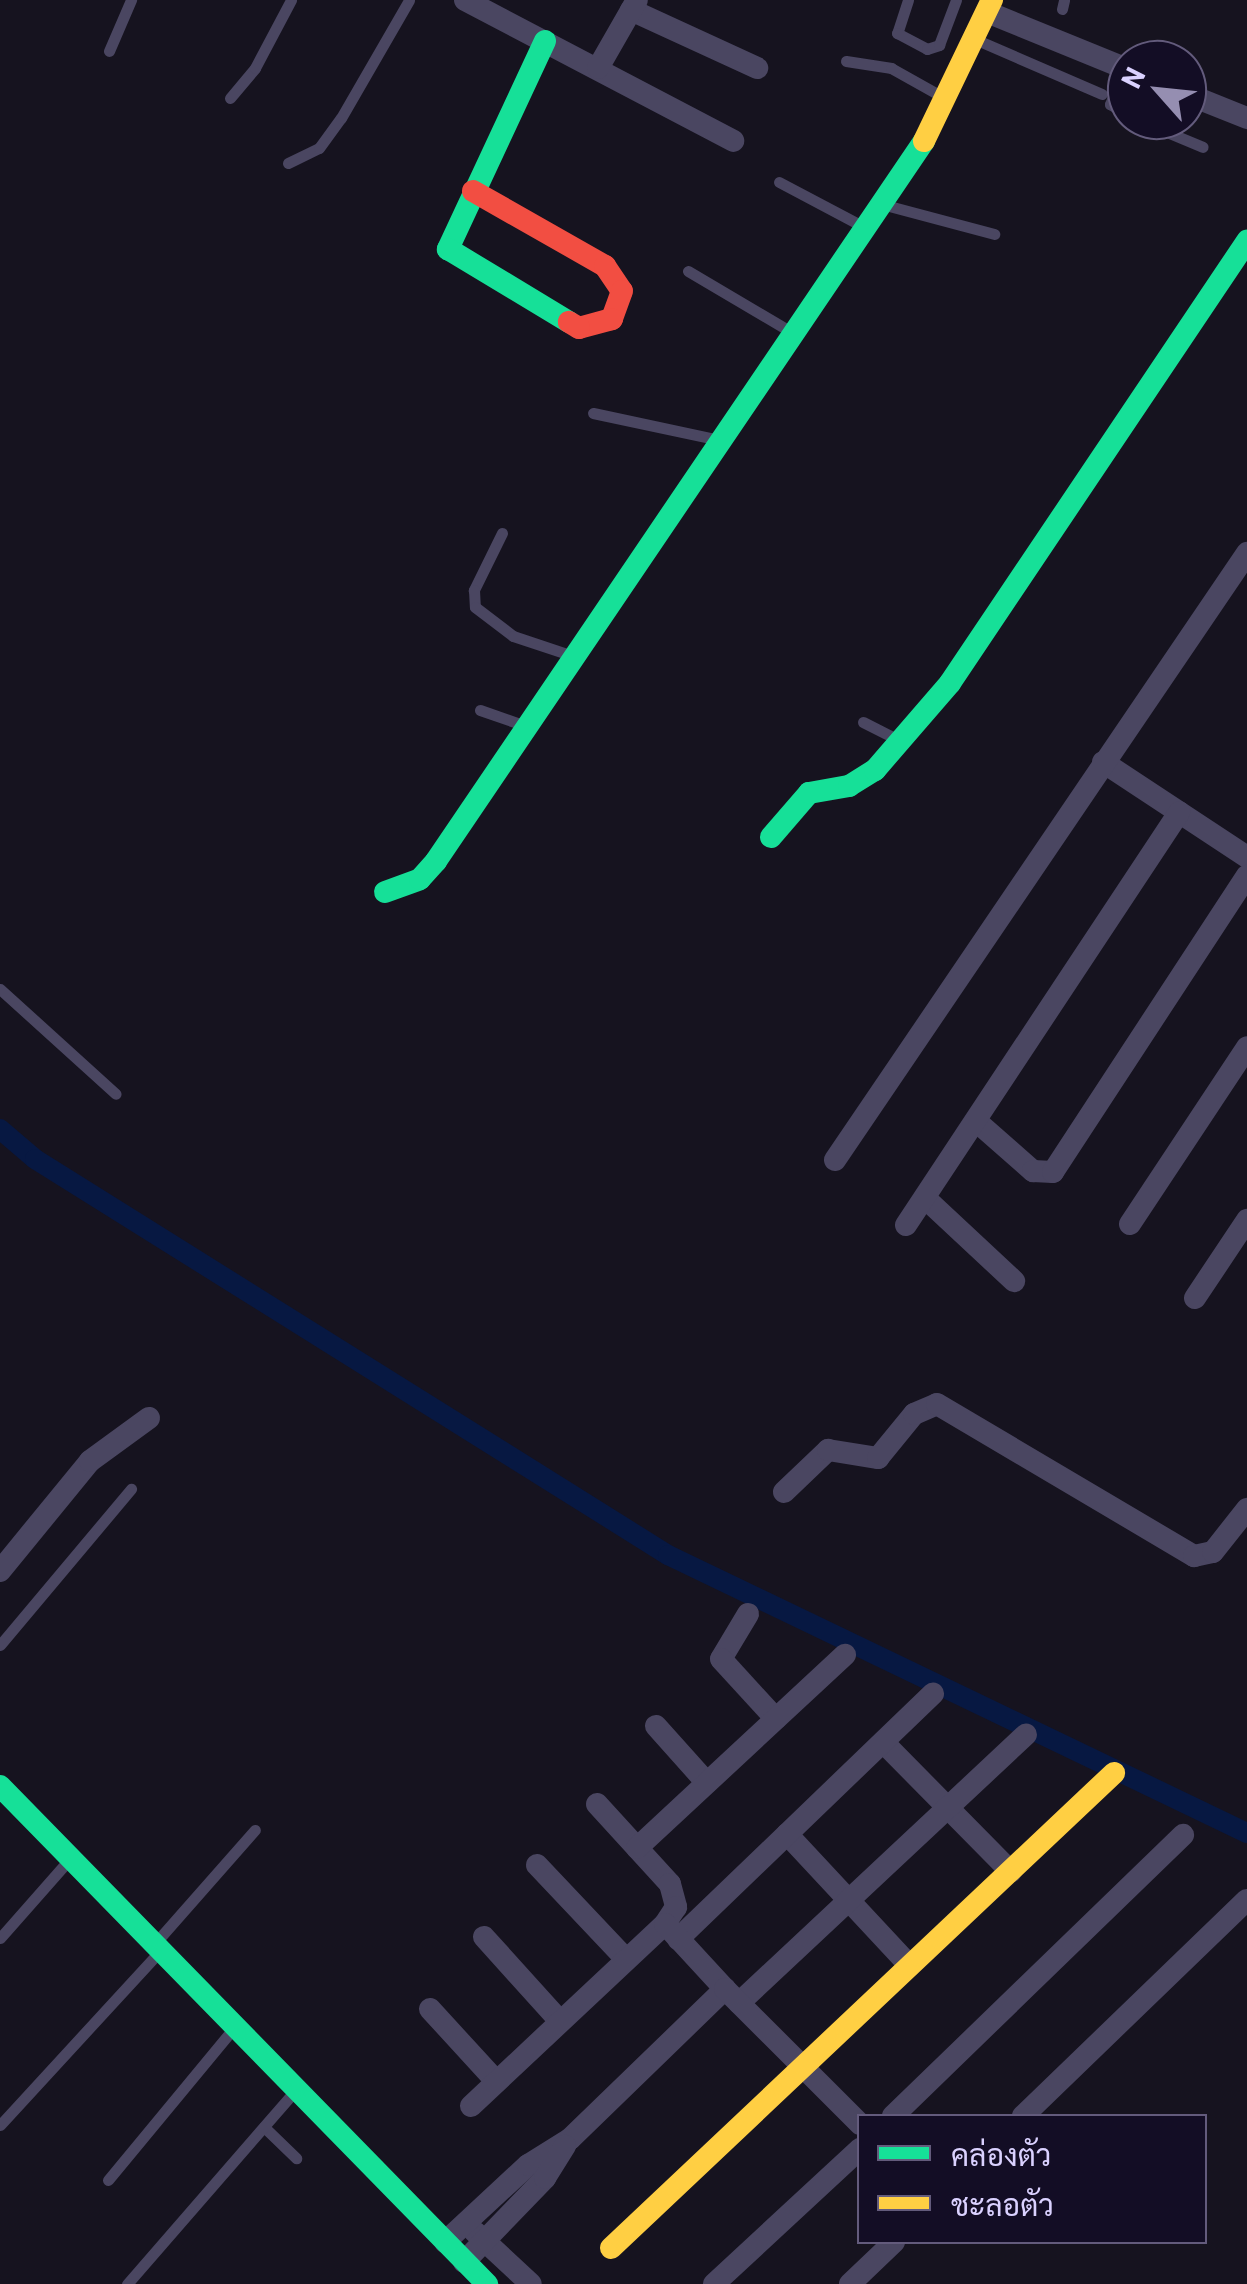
<!DOCTYPE html>
<html>
<head>
<meta charset="utf-8">
<style>
	body { margin:0 }
	#map { position:relative; width:1247px; height:2284px; overflow:hidden; background:#16131f; font-family:Barlow,Sarabun,sans-serif }
	div>[style] { position:absolute }
	.canal>* { height:20px; margin:-10px; padding:0 10px; transform-origin:10px; border-radius:10px; background:#071842 }
	.lane>* { height:11px; margin:-5.5px; padding:0 5.5px; transform-origin:5.5px; border-radius:5.5px; background:#4a4661 }
	.street>* { height:22px; margin:-11px; padding:0 11px; transform-origin:11px; border-radius:11px; background:#4a4661 }
	.fast>* { height:22px; margin:-11px; padding:0 11px; transform-origin:11px; border-radius:11px; background:#16e098 }
	.slow>* { height:22px; margin:-11px; padding:0 11px; transform-origin:11px; border-radius:11px; background:#ffcf43 }
	.jam>* { height:22px; margin:-11px; padding:0 11px; transform-origin:11px; border-radius:11px; background:#f24e42 }
	span { translate:-50% -50%; white-space:nowrap; text-align:center; line-height:1.15; -webkit-text-stroke:8px #130d25; paint-order:stroke }
	.legend { position:absolute; left:857px; top:2114px; width:350px; height:130px; box-sizing:border-box; background:#130d25; border:2px solid #635b7c; margin:0; padding:12px 18px; list-style:none; font-size:30px; color:#dad1ff }
	.legend li { display:flex; align-items:center; gap:20px; height:50px }
	.legend b { width:50px; border:2px solid #635b7c }
	.north { position:absolute; left:1107px; top:40px; width:100px; height:100px; box-sizing:border-box; background:#130d25; border:2px solid #635b7c; border-radius:50%; rotate:297deg; font-size:28px; font-weight:700; line-height:40px; text-align:center; color:#dad1ff }
	.north::after { content:''; display:block; margin:auto; width:35px; height:45px; background:#958eb1; clip-path:polygon(50% 0,100% 100%,50% 72%,0 100%) }
</style>
</head>
<body>
<div id="map">
	<div class="canal">
		<i style="left:0;top:1129px;width:46px;rotate:40.6deg"></i>
		<i style="left:35px;top:1159px;width:747px;rotate:32.03deg"></i>
		<i style="left:668px;top:1555px;width:642px;rotate:25.65deg"></i>
	</div>
	<div class="lane">
		<i style="left:908px;top:0;width:35px;rotate:108deg"></i>
		<i style="left:897px;top:33px;width:34px;rotate:28deg"></i>
		<i style="left:927px;top:49px;width:13px;rotate:-18deg"></i>
		<i style="left:939px;top:45px;width:48px;rotate:-69.3deg"></i>
		<i style="left:1062px;top:9px;width:9px;rotate:-77deg"></i>
		<i style="left:977px;top:40px;width:136px;rotate:23.4deg"></i>
		<i style="left:109px;top:51px;width:56px;rotate:-66.7deg"></i>
		<i style="left:846px;top:61px;width:46px;rotate:8.8deg"></i>
		<i style="left:891px;top:68px;width:65px;rotate:29.3deg"></i>
		<i style="left:1124px;top:68px;width:39px;rotate:111deg"></i>
		<i style="left:1110px;top:104px;width:20px;rotate:33deg"></i>
		<i style="left:230px;top:98px;width:39px;rotate:-50deg"></i>
		<i style="left:255px;top:68px;width:77px;rotate:-62.1deg"></i>
		<i style="left:1138px;top:120px;width:70px;rotate:22.6deg"></i>
		<i style="left:288px;top:163px;width:34px;rotate:-26deg"></i>
		<i style="left:319px;top:148px;width:37px;rotate:-54deg"></i>
		<i style="left:341px;top:118px;width:136px;rotate:-60deg"></i>
		<i style="left:779px;top:182px;width:96px;rotate:27.9deg"></i>
		<i style="left:889px;top:206px;width:109px;rotate:14.9deg"></i>
		<i style="left:688px;top:271px;width:120px;rotate:30.6deg"></i>
		<i style="left:593px;top:413px;width:130px;rotate:12deg"></i>
		<i style="left:502px;top:533px;width:64px;rotate:116.2deg"></i>
		<i style="left:474px;top:590px;width:17px;rotate:87deg"></i>
		<i style="left:475px;top:607px;width:48px;rotate:37.3deg"></i>
		<i style="left:513px;top:636px;width:63px;rotate:18.4deg"></i>
		<i style="left:480px;top:710px;width:46px;rotate:19.2deg"></i>
		<i style="left:863px;top:722px;width:39px;rotate:27deg"></i>
		<i style="left:0;top:989px;width:156px;rotate:42.2deg"></i>
		<i style="left:0;top:1645px;width:204px;rotate:-50deg"></i>
		<i style="left:0;top:1938px;width:103px;rotate:-48.6deg"></i>
		<i style="left:157px;top:1941px;width:148px;rotate:-48.6deg"></i>
		<i style="left:0;top:2125px;width:232px;rotate:-47.4deg"></i>
		<i style="left:264px;top:2127px;width:45px;rotate:44.1deg"></i>
		<i style="left:108px;top:2180px;width:196px;rotate:-50.4deg"></i>
		<i style="left:127px;top:2284px;width:256px;rotate:-49deg"></i>
	</div>
	<div class="street">
		<i style="left:465px;top:0;width:303px;rotate:27.7deg"></i>
		<i style="left:631px;top:10px;width:139px;rotate:24.7deg"></i>
		<i style="left:987px;top:12px;width:151px;rotate:22.2deg"></i>
		<i style="left:598px;top:68px;width:78px;rotate:-60.2deg"></i>
		<i style="left:1187px;top:94px;width:65px;rotate:21.8deg"></i>
		<i style="left:1103px;top:762px;width:173px;rotate:33.4deg"></i>
		<i style="left:976px;top:1121px;width:76px;rotate:41.3deg"></i>
		<i style="left:1033px;top:1171px;width:20px;rotate:3deg"></i>
		<i style="left:1053px;top:1172px;width:354px;rotate:-56.8deg"></i>
		<i style="left:835px;top:1160px;width:734px;rotate:-55.83deg"></i>
		<i style="left:925px;top:1198px;width:122px;rotate:43deg"></i>
		<i style="left:1130px;top:1224px;width:212px;rotate:-56.5deg"></i>
		<i style="left:906px;top:1225px;width:495px;rotate:-56.5deg"></i>
		<i style="left:1195px;top:1298px;width:94px;rotate:-56.3deg"></i>
		<i style="left:784px;top:1492px;width:61px;rotate:-43.7deg"></i>
		<i style="left:828px;top:1450px;width:51px;rotate:9.1deg"></i>
		<i style="left:878px;top:1458px;width:57px;rotate:-50.7deg"></i>
		<i style="left:914px;top:1414px;width:25px;rotate:-23deg"></i>
		<i style="left:937px;top:1404px;width:299px;rotate:30.6deg"></i>
		<i style="left:1194px;top:1556px;width:19px;rotate:-12deg"></i>
		<i style="left:1213px;top:1552px;width:55px;rotate:-51.7deg"></i>
		<i style="left:0;top:1571px;width:142px;rotate:-50.7deg"></i>
		<i style="left:90px;top:1461px;width:73px;rotate:-36.1deg"></i>
		<i style="left:748px;top:1614px;width:52px;rotate:121deg"></i>
		<i style="left:721px;top:1659px;width:81px;rotate:47.5deg"></i>
		<i style="left:656px;top:1726px;width:76px;rotate:48.2deg"></i>
		<i style="left:883px;top:1742px;width:182px;rotate:45.4deg"></i>
		<i style="left:597px;top:1804px;width:108px;rotate:47.6deg"></i>
		<i style="left:670px;top:1884px;width:24px;rotate:75deg"></i>
		<i style="left:676px;top:1907px;width:20px;rotate:123deg"></i>
		<i style="left:787px;top:1834px;width:180px;rotate:47deg"></i>
		<i style="left:637px;top:1848px;width:284px;rotate:-42.9deg"></i>
		<i style="left:537px;top:1865px;width:129px;rotate:46.6deg"></i>
		<i style="left:484px;top:1937px;width:113px;rotate:47.9deg"></i>
		<i style="left:678px;top:1939px;width:354px;rotate:-43.9deg"></i>
		<i style="left:739px;top:2003px;width:393px;rotate:-43.1deg"></i>
		<i style="left:430px;top:2009px;width:98px;rotate:47.5deg"></i>
		<i style="left:471px;top:2106px;width:266px;rotate:-43.2deg"></i>
		<i style="left:665px;top:1924px;width:88px;rotate:47.3deg"></i>
		<i style="left:893px;top:2116px;width:404px;rotate:-44.1deg"></i>
		<i style="left:1023px;top:2116px;width:311px;rotate:-44deg"></i>
		<i style="left:475px;top:2232px;width:76px;rotate:42.9deg"></i>
		<i style="left:445px;top:2242px;width:113px;rotate:-42.9deg"></i>
		<i style="left:528px;top:2165px;width:49px;rotate:-31.8deg"></i>
		<i style="left:570px;top:2139px;width:216px;rotate:-44.1deg"></i>
		<i style="left:725px;top:1989px;width:191px;rotate:45deg"></i>
		<i style="left:464px;top:2262px;width:117px;rotate:-46deg"></i>
		<i style="left:545px;top:2178px;width:38px;rotate:-58deg"></i>
		<i style="left:714px;top:2284px;width:199px;rotate:-42.8deg"></i>
		<i style="left:850px;top:2284px;width:61px;rotate:-43.7deg"></i>
	</div>
	<div class="fast">
		<i style="left:545px;top:41px;width:230px;rotate:115deg"></i>
		<i style="left:448px;top:249px;width:141px;rotate:31.1deg"></i>
		<i style="left:771px;top:837px;width:58px;rotate:-49.2deg"></i>
		<i style="left:809px;top:793px;width:41px;rotate:-9.9deg"></i>
		<i style="left:849px;top:786px;width:31px;rotate:-32deg"></i>
		<i style="left:875px;top:770px;width:115px;rotate:-49.2deg"></i>
		<i style="left:950px;top:683px;width:533px;rotate:-56.1deg"></i>
		<i style="left:385px;top:892px;width:37px;rotate:-20deg"></i>
		<i style="left:420px;top:879px;width:24px;rotate:-48deg"></i>
		<i style="left:436px;top:861px;width:870px;rotate:-55.87deg"></i>
		<i style="left:0;top:1786px;width:697px;rotate:45.64deg"></i>
	</div>
	<div class="slow">
		<i style="left:924px;top:141px;width:157px;rotate:-64.3deg"></i>
		<i style="left:611px;top:2248px;width:692px;rotate:-43.36deg"></i>
	</div>
	<div class="jam">
		<i style="left:473px;top:191px;width:152px;rotate:29.6deg"></i>
		<i style="left:605px;top:266px;width:30px;rotate:56deg"></i>
		<i style="left:622px;top:291px;width:30px;rotate:110deg"></i>
		<i style="left:612px;top:319px;width:34px;rotate:165deg"></i>
		<i style="left:579px;top:328px;width:12px;rotate:-149deg"></i>
	</div>
	<ul class="legend">
	<li><b style="height:12px;background:#16e098"></b>คล่องตัว</li>
	<li><b style="height:12px;background:#ffcf43"></b>ชะลอตัว</li>
	</ul>
	<div class="north">N</div>
</div>
</body>
</html>
